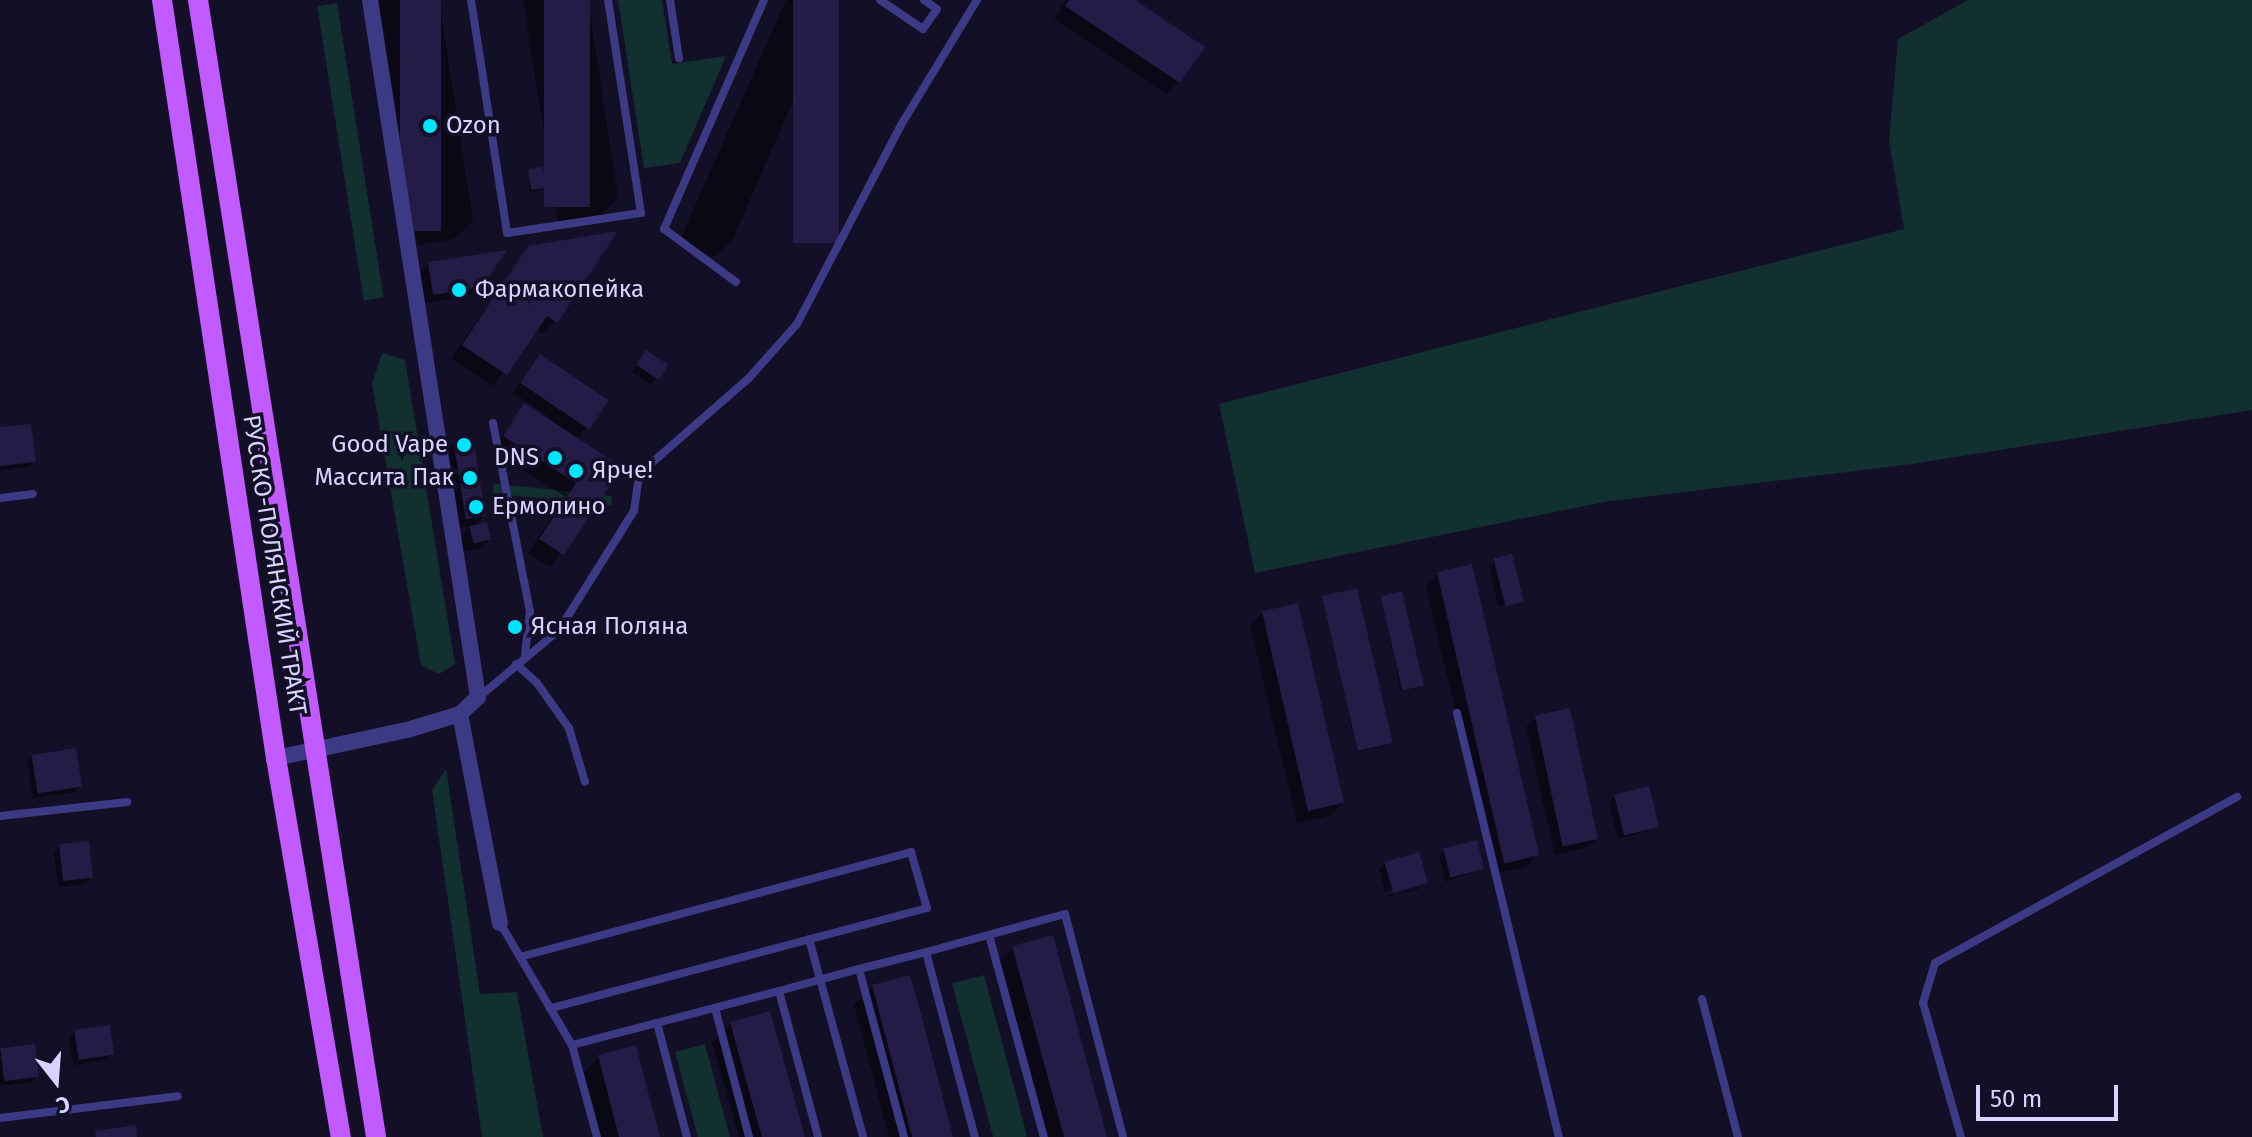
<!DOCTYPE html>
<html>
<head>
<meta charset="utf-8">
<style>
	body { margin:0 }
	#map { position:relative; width:2252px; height:1137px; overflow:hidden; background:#130f26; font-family:"Fira Sans",sans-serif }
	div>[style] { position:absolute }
	.green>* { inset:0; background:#12302f; transform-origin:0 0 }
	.shadow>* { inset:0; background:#0007 }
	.building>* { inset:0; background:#241b47; transform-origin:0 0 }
	.lane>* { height:8px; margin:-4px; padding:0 4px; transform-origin:4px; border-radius:4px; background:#3d3a85 }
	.street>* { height:16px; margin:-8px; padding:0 8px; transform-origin:8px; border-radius:8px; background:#3d3a85 }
	.primary>* { height:20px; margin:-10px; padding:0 10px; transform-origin:10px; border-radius:10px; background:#c25bff }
	.dots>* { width:22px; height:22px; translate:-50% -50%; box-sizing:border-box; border:4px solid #130f26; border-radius:50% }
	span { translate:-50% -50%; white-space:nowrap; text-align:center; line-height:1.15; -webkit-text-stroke:7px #130f26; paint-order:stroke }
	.poi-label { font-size:24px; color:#d9d4ff }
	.left { translate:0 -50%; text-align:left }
	.right { translate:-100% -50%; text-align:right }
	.street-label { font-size:24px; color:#d9d4ff }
	.north { position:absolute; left:16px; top:1041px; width:80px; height:80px; -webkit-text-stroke:6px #130f26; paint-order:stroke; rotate:163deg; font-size:22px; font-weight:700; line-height:32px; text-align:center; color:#d9d4ff }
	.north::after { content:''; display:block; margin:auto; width:28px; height:36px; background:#d9d4ff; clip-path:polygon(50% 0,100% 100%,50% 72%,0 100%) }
	.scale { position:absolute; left:1976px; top:1085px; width:142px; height:36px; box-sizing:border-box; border:4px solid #d9d4ff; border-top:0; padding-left:10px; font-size:24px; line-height:28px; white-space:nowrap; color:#d9d4ff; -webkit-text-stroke:6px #130f26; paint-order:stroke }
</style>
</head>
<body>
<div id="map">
	<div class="green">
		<i style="clip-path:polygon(618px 0,662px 0,672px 64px,726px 56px,680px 163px,644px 168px)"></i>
		<i style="clip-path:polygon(1968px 0,2252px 0,2252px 410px,1912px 464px,1604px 502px,1255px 573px,1219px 404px,1904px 229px,1889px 140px,1898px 39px)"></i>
		<i style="left:337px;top:3px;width:298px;height:20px;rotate:81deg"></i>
		<i style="clip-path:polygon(382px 353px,405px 360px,455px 664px,439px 674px,421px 665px,372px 384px)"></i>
		<i style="left:612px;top:496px;width:10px;height:119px;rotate:96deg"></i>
		<i style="clip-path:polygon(446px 769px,480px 994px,517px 992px,543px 1137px,482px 1137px,432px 790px)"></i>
		<i style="left:984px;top:975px;width:167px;height:33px;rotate:75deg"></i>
		<i style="left:705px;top:1044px;width:96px;height:31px;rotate:75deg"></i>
	</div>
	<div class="shadow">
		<i style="clip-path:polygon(379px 0,439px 0,473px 221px,454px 239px,417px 245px)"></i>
		<i style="clip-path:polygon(523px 0,588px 0,618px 198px,600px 217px,558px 223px)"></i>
		<i style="clip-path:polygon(786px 0,837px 0,733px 239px,714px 257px,679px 242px)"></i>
		<i style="clip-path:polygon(1067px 0,1132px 0,1178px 82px,1166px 94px,1054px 19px)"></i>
		<i style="clip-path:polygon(529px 171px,544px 187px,542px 190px,529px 192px)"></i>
		<i style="clip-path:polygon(529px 248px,555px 321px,543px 334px,536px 329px,493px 386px,451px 358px)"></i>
		<i style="clip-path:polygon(429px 264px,480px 286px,470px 296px,424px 303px,419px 273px)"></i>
		<i style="clip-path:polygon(540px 356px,607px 401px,576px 440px,619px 468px,550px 567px,528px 553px,565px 497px,492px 449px,524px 406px,555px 421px,513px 393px)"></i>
		<i style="clip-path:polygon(641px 359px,666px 366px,651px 385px,632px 372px)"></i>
		<i style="clip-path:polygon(0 429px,34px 461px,28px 467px,0 470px)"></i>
		<i style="clip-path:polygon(454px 442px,484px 516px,473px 527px,489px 540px,479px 549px,463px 552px,460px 537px,471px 526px,458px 528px,445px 452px)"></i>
		<i style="clip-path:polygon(1495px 560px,1522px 601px,1518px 606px,1518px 602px,1498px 606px,1489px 566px)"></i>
		<i style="clip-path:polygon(1438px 574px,1538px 854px,1526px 867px,1494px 874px,1426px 587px)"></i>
		<i style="clip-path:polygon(1323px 598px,1392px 742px,1389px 745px,1357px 752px)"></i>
		<i style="clip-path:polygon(1382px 598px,1422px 684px,1419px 687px,1401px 691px)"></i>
		<i style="clip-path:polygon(1263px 613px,1343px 802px,1331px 815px,1297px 823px,1250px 626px)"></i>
		<i style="clip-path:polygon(1536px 718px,1597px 838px,1588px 847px,1555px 855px,1526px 727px)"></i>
		<i style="clip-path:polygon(33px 756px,80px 786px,74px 792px,33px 798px,27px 762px)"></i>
		<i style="clip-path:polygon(1615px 796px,1656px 827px,1618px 840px,1609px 802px)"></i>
		<i style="clip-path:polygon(59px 847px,91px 878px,85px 884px,58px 887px,54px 853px)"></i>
		<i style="clip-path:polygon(1444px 850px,1482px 869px,1445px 882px,1439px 856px)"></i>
		<i style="clip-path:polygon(1385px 863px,1425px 883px,1385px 892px,1379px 869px)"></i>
		<i style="clip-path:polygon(1421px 887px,1419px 889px,1387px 897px,1386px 896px)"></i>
		<i style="clip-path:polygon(1013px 948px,1105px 1137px,1041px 1137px,995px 967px)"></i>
		<i style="clip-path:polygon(873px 987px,951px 1137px,889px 1137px,854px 1005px)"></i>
		<i style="clip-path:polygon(731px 1024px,803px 1137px,739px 1137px,712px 1043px)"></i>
		<i style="clip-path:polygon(75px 1032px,112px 1054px,106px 1060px,73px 1065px,69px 1038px)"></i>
		<i style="clip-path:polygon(0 1051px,37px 1076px,31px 1082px,0 1086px)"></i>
		<i style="clip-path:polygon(599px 1057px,658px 1137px,596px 1137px,580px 1076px)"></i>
	</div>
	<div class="building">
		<i style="left:400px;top:0;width:41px;height:231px"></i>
		<i style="left:544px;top:0;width:46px;height:207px"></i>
		<i style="left:793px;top:0;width:46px;height:243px"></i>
		<i style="clip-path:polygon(1069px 0,1135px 0,1205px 47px,1180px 83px,1065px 6px)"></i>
		<i style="left:543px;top:167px;width:21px;height:15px;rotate:82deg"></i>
		<i style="clip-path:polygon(618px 231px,557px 323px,547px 316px,507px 375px,462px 345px,528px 246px)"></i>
		<i style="clip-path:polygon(507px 250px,482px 287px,433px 295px,428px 262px)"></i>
		<i style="left:646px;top:350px;width:27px;height:18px;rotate:33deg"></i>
		<i style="left:540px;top:354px;width:83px;height:35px;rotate:34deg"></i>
		<i style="clip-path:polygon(524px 403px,622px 467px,564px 555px,539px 539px,576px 483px,503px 436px)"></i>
		<i style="clip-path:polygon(31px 424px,36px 462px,0 466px,0 427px)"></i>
		<i style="left:473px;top:437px;width:80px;height:20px;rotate:81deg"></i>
		<i style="left:487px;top:522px;width:18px;height:18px;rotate:77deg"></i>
		<i style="left:1512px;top:554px;width:49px;height:19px;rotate:76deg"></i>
		<i style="left:1472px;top:564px;width:299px;height:36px;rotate:77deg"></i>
		<i style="left:1357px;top:588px;width:159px;height:36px;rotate:77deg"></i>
		<i style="left:1402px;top:591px;width:97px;height:22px;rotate:77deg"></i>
		<i style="left:1298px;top:603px;width:205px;height:37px;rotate:77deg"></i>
		<i style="left:1570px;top:708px;width:134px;height:36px;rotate:78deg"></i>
		<i style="left:76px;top:748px;width:39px;height:45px;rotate:81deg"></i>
		<i style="left:1649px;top:786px;width:42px;height:36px;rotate:76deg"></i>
		<i style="left:1477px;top:840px;width:30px;height:35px;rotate:76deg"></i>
		<i style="left:89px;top:841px;width:37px;height:30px;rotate:84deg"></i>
		<i style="left:1419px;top:852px;width:32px;height:36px;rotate:74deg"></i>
		<i style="clip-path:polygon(1053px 935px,1107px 1137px,1064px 1137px,1045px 1067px,1012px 946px)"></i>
		<i style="clip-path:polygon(910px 975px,923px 1021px,953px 1137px,912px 1137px,872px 985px)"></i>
		<i style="clip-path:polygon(770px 1011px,805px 1137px,762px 1137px,740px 1059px,730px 1022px)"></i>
		<i style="left:110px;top:1025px;width:30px;height:36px;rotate:82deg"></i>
		<i style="left:35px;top:1044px;width:33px;height:35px;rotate:83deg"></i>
		<i style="clip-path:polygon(636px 1045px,647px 1088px,660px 1137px,619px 1137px,598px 1055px)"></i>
		<i style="clip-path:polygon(136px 1125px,137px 1137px,96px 1137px,95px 1131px)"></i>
	</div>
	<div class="lane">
		<i style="left:471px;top:0;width:236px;rotate:81.2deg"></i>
		<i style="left:507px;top:233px;width:135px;rotate:-8.5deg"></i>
		<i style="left:641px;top:213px;width:216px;rotate:-98.8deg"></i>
		<i style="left:670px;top:0;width:59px;rotate:81.2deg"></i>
		<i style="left:880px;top:0;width:52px;rotate:34deg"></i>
		<i style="left:923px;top:29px;width:24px;rotate:-55deg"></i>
		<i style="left:937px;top:9px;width:16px;rotate:-145deg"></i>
		<i style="left:736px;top:282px;width:89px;rotate:-143.6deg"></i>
		<i style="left:664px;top:229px;width:250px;rotate:-66.4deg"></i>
		<i style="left:493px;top:423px;width:192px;rotate:78.9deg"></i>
		<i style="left:530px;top:611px;width:44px;rotate:96.5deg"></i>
		<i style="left:0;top:498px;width:33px;rotate:-7deg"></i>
		<i style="left:516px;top:664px;width:28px;rotate:42deg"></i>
		<i style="left:537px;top:683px;width:55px;rotate:54.6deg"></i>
		<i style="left:569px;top:728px;width:56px;rotate:73.5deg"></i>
		<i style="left:479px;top:697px;width:104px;rotate:-39.9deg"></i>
		<i style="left:559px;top:630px;width:141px;rotate:-57.8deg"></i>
		<i style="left:634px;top:511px;width:37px;rotate:-82deg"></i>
		<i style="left:639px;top:474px;width:146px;rotate:-41.1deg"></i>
		<i style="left:749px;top:378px;width:72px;rotate:-48.4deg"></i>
		<i style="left:797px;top:324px;width:225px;rotate:-62.4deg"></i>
		<i style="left:901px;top:125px;width:146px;rotate:-58.7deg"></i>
		<i style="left:1457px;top:713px;width:436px;rotate:76.5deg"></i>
		<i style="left:0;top:816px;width:128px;rotate:-6.3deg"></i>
		<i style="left:500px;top:923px;width:142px;rotate:59.5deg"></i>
		<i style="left:572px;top:1045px;width:88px;rotate:-14.5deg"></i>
		<i style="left:657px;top:1023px;width:118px;rotate:75.3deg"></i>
		<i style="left:989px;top:935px;width:209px;rotate:74.8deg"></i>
		<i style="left:809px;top:939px;width:205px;rotate:74.7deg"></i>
		<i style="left:926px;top:952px;width:144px;rotate:-15.3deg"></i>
		<i style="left:1065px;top:914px;width:230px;rotate:75.4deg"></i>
		<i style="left:520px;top:957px;width:405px;rotate:-15deg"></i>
		<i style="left:911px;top:852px;width:58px;rotate:74.1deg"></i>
		<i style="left:927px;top:908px;width:390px;rotate:165.1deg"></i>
		<i style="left:859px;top:969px;width:69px;rotate:-14.2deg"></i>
		<i style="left:926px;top:952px;width:191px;rotate:75.2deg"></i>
		<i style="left:779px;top:991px;width:83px;rotate:-15.4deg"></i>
		<i style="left:859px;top:969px;width:174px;rotate:75deg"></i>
		<i style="left:1702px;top:999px;width:143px;rotate:75.4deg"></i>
		<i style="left:715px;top:1008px;width:133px;rotate:75.2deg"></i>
		<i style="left:657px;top:1023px;width:126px;rotate:-14.7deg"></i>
		<i style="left:779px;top:991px;width:151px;rotate:75deg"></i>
		<i style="left:572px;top:1045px;width:95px;rotate:74.8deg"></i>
		<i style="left:0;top:1118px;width:179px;rotate:-7deg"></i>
		<i style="left:1961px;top:1137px;width:139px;rotate:-105.8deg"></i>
		<i style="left:1923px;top:1003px;width:42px;rotate:-73.3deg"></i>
		<i style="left:1935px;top:963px;width:345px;rotate:-28.8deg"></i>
	</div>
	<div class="street">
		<i style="left:460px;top:714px;width:213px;rotate:79.2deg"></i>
		<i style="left:276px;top:758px;width:134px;rotate:-12.1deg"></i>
		<i style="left:407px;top:730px;width:55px;rotate:-16.8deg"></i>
		<i style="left:460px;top:714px;width:25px;rotate:-43deg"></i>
		<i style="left:478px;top:697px;width:705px;rotate:-98.81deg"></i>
	</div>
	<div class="primary">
		<i style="left:162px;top:0;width:767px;rotate:81.45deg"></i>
		<i style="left:276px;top:758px;width:385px;rotate:80.3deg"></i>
		<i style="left:198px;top:0;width:1151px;rotate:81.1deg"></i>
	</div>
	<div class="dots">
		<i style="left:430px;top:126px;background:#00e5ff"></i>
		<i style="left:459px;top:290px;background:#00e5ff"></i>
		<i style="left:464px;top:445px;background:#00e5ff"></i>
		<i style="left:555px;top:458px;background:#00e5ff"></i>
		<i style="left:576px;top:471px;background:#00e5ff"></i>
		<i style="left:470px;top:478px;background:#00e5ff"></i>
		<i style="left:476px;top:507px;background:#00e5ff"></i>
		<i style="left:515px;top:627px;background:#00e5ff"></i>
	</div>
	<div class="poi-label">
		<span class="left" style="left:446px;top:126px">Ozon</span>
		<span class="left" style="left:475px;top:290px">Фармакопейка</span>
		<span class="right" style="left:448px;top:445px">Good Vape</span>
		<span class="right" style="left:539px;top:458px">DNS</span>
		<span class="left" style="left:592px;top:471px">Ярче!</span>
		<span class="right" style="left:454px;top:478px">Массита Пак</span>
		<span class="left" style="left:492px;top:507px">Ермолино</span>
		<span class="left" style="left:531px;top:627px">Ясная Поляна</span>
	</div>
	<div class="street-label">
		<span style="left:274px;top:565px;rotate:81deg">РУССКО-ПОЛЯНСКИЙ ТРАКТ</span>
	</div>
	<div class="north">С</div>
	<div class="scale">50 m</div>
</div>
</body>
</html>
